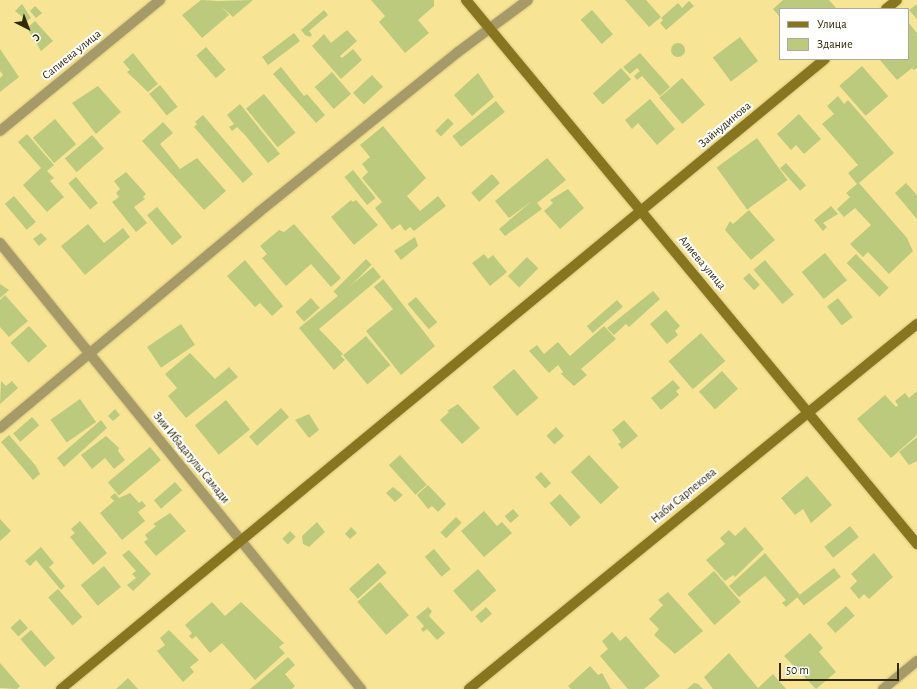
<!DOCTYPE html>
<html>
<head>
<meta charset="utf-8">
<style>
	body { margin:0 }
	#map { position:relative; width:917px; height:689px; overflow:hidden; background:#f7e595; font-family:"Alegreya Sans",sans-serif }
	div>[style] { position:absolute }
	.building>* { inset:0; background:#bcca7d; transform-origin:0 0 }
	.round { border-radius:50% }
	.roads { filter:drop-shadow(0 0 1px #d4c47c) drop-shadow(0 0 1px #d4c47c) }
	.street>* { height:10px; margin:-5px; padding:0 5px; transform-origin:5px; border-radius:5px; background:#a59a68 }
	.secondary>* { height:10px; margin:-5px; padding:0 5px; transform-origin:5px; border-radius:5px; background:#87751f }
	span { translate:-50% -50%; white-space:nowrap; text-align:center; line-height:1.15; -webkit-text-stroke:4px #fff; paint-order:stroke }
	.street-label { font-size:12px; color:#322b09 }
	.legend { position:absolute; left:779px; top:8px; width:130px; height:52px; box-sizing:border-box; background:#fff; border:1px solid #adaa9d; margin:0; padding:5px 7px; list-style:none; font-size:12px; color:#322b09 }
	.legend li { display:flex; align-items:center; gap:8px; height:20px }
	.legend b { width:20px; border:1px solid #adaa9d }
	.north { position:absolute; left:8px; top:8px; width:40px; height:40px; -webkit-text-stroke:3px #fff; paint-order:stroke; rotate:138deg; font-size:11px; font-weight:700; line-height:16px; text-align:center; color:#322b09 }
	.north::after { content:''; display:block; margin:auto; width:14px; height:18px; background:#322b09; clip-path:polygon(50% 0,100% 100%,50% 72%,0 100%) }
	.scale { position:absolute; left:779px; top:663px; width:120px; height:18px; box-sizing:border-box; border:2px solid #322b09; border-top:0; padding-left:5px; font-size:12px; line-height:14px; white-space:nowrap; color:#322b09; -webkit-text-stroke:3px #fff; paint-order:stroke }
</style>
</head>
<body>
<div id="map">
	<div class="building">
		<i style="clip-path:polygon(201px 0,218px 1px,253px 0,233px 17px,222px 7px,229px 15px,202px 38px,182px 15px)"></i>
		<i style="clip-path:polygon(371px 0,434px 0,434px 6px,418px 20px,429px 33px,405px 53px,379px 22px,385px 16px)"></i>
		<i style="clip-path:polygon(625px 0,646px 0,661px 17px,649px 27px)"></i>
		<i style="clip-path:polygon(783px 0,829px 0,837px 9px,780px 9px,780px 17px,773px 9px)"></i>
		<i style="clip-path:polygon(689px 1px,694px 6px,666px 30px,660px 23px,663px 20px,661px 18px,678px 3px,682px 8px)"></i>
		<i style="clip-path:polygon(22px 4px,31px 18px,27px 21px,15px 11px)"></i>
		<i style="clip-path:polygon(917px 4px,917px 19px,909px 10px)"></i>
		<i style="clip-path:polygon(35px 6px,42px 13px,36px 18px,30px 11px)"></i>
		<i style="clip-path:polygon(324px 10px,328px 15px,309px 31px,312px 35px,310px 37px,305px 35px,301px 30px)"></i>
		<i style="left:592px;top:10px;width:32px;height:15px;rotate:49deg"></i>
		<i style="clip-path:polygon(35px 21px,53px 41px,41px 51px,27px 28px)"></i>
		<i style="clip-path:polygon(908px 22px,917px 33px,917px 68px,914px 70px,912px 68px,897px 80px,879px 59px,908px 59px)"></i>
		<i style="clip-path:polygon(347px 30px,357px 41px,340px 56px,342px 58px,353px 49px,362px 60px,341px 79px,312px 46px,324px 34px,331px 43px)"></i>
		<i style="left:294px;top:33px;width:10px;height:40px;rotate:53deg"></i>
		<i style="left:740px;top:37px;width:30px;height:34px;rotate:53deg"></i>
		<i class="round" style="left:671px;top:43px;width:14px;height:14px"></i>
		<i style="left:206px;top:47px;width:30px;height:13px;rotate:49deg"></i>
		<i style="clip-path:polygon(0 49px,19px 77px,0 92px,0 78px,3px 75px,0 71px)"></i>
		<i style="clip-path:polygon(133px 53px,158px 84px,148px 92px,127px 72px,130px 70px,123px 62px)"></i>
		<i style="clip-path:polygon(640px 53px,670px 87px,660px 96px,642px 76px,637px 80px,634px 76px,640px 71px,637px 68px,630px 74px,623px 67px)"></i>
		<i style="left:862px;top:66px;width:40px;height:30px;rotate:49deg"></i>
		<i style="clip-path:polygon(281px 67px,304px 96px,307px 94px,325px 115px,316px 123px,273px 74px)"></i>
		<i style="left:621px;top:68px;width:15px;height:38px;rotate:48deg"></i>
		<i style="left:332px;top:72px;width:29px;height:23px;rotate:49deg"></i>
		<i style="clip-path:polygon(478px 73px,494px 97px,472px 116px,454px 95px)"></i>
		<i style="left:372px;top:75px;width:16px;height:26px;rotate:47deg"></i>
		<i style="left:682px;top:78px;width:35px;height:30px;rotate:49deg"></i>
		<i style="left:160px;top:85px;width:28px;height:14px;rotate:51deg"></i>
		<i style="clip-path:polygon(98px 86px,121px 112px,96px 134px,72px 103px)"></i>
		<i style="left:264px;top:94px;width:50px;height:23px;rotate:51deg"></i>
		<i style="clip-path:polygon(838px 96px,844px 104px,848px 100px,894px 153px,859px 183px,907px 238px,913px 251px,889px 274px,868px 252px,863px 257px,850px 244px,871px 225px,855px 208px,844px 217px,837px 209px,850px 197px,846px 193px,857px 184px,848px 173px,858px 165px,822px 124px,834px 114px,827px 106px)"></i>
		<i style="clip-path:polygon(650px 99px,675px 129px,657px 145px,638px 123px,632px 129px,625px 120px)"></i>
		<i style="left:496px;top:101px;width:14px;height:56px;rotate:51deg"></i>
		<i style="clip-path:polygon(240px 104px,280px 154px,268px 163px,245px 135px,237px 127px,232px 131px,229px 127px,234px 124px,227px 115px)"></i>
		<i style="clip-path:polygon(799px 114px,821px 139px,804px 154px,796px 145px,791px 150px,777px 134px)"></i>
		<i style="clip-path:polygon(203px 115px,253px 174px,243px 183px,194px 127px,197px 124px,195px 122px)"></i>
		<i style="left:448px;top:118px;width:8px;height:18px;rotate:45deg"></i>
		<i style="left:55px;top:119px;width:33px;height:29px;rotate:50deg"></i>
		<i style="clip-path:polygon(163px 122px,173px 133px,160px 144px,180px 169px,197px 158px,226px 191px,204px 210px,142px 141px)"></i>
		<i style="clip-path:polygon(383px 126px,426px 178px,407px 196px,420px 211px,438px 196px,446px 206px,414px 231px,410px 227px,405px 231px,400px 224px,392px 230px,375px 208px,382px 202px,362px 178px,368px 172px,362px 164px,370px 157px,360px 145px)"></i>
		<i style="clip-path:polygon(27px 134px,54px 165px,47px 171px,54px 178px,50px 181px,64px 197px,47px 212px,23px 185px,41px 168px,18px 142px)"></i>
		<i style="left:92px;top:135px;width:18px;height:36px;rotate:49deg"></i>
		<i style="left:757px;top:138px;width:52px;height:50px;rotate:54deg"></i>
		<i style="clip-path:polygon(547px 158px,566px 180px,537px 203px,542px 209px,505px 236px,499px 229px,532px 201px,509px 218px,495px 201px)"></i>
		<i style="left:786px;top:163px;width:30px;height:8px;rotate:48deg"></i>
		<i style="left:353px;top:170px;width:36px;height:11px;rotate:51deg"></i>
		<i style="clip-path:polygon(126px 172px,146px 194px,143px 197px,145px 199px,134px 207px,147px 223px,136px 232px,112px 202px,119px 197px,116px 193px,120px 189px,114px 181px)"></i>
		<i style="left:492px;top:174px;width:12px;height:28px;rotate:48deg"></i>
		<i style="left:76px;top:177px;width:34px;height:10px;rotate:50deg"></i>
		<i style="clip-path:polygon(906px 183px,917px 195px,917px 219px,895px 193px)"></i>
		<i style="clip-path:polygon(568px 189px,584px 208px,560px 229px,544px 211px,553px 203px,550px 200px)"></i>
		<i style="left:14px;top:196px;width:34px;height:12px;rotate:50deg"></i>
		<i style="clip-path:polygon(351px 200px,353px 202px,356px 200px,378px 225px,354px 245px,331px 217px)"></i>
		<i style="clip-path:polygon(831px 206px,838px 214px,823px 223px,827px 227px,823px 231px,814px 220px)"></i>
		<i style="left:157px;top:207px;width:39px;height:13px;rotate:50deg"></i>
		<i style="clip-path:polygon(749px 210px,775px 240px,751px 260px,725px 230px,730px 221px,733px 224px)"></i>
		<i style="clip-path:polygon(88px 224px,104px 243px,123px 228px,130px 237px,85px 275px,61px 246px)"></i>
		<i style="clip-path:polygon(294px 224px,341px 278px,331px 287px,311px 264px,286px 286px,262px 258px,267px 254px,260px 246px,279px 230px,284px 232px)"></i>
		<i style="clip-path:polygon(41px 233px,47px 239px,39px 246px,33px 239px)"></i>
		<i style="clip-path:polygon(415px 237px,418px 246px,401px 260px,394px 251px)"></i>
		<i style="left:825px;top:253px;width:35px;height:30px;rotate:51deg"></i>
		<i style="clip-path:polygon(484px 254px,488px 259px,493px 255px,507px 272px,490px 286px,472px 263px)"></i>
		<i style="left:856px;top:254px;width:47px;height:13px;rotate:46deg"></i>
		<i style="left:527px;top:257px;width:16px;height:27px;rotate:45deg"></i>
		<i style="left:366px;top:259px;width:8px;height:46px;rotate:45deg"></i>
		<i style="clip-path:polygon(245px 260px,283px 306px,272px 316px,260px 303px,255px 307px,227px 276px)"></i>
		<i style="left:765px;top:260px;width:45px;height:15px;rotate:50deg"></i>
		<i style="clip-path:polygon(373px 267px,381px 277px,319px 329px,343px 354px,341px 356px,345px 360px,334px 370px,299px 328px)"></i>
		<i style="left:749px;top:273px;width:16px;height:8px;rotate:47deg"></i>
		<i style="clip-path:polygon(383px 279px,435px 346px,401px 375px,366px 331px,393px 309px,374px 287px)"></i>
		<i style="clip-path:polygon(0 284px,9px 290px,0 298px)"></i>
		<i style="clip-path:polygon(653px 291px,660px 299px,629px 327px,626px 324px,614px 335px,607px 328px)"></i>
		<i style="clip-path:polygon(5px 295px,28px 321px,9px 337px,0 327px,0 300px)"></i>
		<i style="left:416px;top:297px;width:33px;height:11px;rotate:50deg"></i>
		<i style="left:311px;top:298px;width:13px;height:21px;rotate:48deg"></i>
		<i style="left:838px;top:298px;width:24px;height:14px;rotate:52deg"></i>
		<i style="left:617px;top:300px;width:9px;height:40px;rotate:49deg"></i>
		<i style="clip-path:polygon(666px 310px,680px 326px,675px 331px,678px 335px,667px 344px,650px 324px)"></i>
		<i style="left:181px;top:324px;width:25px;height:41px;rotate:56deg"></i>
		<i style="left:29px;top:326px;width:27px;height:25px;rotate:48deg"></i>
		<i style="clip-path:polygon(604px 326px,616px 339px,581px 369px,587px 375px,574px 386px,561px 374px,563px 372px,558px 365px,549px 373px,529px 351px,537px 345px,544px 354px,558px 342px,570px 356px)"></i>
		<i style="left:701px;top:333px;width:37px;height:43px;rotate:49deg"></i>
		<i style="left:366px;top:336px;width:38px;height:30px;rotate:50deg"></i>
		<i style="clip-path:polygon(190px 353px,215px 379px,229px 367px,238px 377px,186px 418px,168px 396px,177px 388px,165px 374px)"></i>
		<i style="left:514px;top:369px;width:38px;height:28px;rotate:50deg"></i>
		<i style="left:722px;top:371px;width:24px;height:31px;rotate:48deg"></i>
		<i style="clip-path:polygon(673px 380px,680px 388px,676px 391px,679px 395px,661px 410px,651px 398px)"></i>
		<i style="clip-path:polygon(1px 381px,6px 386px,12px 381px,18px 388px,0 404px)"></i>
		<i style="clip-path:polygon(917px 391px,917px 435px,891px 458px,857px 419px,885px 395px,896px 407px,898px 405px,895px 401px,905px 393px,909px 398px)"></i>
		<i style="left:80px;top:399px;width:28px;height:36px;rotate:55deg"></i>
		<i style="left:226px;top:400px;width:38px;height:40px;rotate:51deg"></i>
		<i style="clip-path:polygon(458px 404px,480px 428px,462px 444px,440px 420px,449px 412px,447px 411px)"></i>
		<i style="left:281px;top:408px;width:12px;height:43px;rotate:48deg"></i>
		<i style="clip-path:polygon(115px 409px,120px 415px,113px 421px,108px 416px)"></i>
		<i style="clip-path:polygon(309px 414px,319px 430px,309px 438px,295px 420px)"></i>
		<i style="left:32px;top:417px;width:11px;height:25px;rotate:49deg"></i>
		<i style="clip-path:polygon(101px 420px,107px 428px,64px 467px,57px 458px)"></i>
		<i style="clip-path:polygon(624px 420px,638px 436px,622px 449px,618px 444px,621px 442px,612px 430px)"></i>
		<i style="left:556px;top:427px;width:12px;height:13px;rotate:48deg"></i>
		<i style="clip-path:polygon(9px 435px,36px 466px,40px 474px,33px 480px,1px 442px)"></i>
		<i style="clip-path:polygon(106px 436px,119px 448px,118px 451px,125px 460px,114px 469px,105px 458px,92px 469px,81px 455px)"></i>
		<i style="clip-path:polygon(917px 437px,917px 461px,909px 465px,899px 452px)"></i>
		<i style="left:150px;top:447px;width:17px;height:55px;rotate:50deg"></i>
		<i style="left:400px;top:455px;width:40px;height:15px;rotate:48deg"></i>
		<i style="left:589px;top:455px;width:44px;height:25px;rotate:47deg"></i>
		<i style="left:541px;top:472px;width:15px;height:8px;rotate:48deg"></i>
		<i style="clip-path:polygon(807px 476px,832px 505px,811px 523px,803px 509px,795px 515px,781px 498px)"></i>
		<i style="left:175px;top:482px;width:11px;height:28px;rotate:49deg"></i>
		<i style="clip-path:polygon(428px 485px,446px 504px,438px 512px,432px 506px,428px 509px,417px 495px)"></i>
		<i style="clip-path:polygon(393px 487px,403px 495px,395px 502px,386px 493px)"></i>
		<i style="clip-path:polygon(115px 493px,119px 498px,130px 493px,139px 503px,142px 501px,146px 506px,138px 512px,145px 521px,122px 540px,100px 513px,114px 501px,110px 497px)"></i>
		<i style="left:560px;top:494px;width:31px;height:14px;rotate:48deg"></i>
		<i style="left:513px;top:509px;width:9px;height:11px;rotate:49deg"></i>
		<i style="clip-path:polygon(484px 511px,497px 526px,502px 522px,512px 533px,484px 557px,461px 531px)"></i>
		<i style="clip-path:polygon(170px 513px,186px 531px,156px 556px,144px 542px,148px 539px,145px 535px,156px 526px,153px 524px)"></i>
		<i style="left:456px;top:517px;width:8px;height:22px;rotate:45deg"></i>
		<i style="clip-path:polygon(0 519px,11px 531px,0 541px)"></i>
		<i style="clip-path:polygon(80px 521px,107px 553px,93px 565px,70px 537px,75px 533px,71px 529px)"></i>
		<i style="clip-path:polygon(317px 522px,325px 532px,309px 547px,303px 544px,302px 536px)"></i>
		<i style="left:850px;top:526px;width:14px;height:33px;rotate:51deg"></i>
		<i style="clip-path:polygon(351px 527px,357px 533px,350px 539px,345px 534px)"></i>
		<i style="clip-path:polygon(745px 527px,764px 549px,735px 577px,733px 575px,725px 581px,706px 560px,725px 544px,720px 538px,729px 530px,735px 536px)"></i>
		<i style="left:290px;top:531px;width:8px;height:11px;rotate:45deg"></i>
		<i style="clip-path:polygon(41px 547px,54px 563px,49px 567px,65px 586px,61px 590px,36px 560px,30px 566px,25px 561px)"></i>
		<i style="left:434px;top:549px;width:26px;height:12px;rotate:50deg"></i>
		<i style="clip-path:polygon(129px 550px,151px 574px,133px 591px,127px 585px,136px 578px,132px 574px,136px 571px,122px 555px)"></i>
		<i style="clip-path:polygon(765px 553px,800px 595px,786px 607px,782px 603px,786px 600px,765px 576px,739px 597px,729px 586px)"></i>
		<i style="clip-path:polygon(874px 553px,893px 577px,869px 599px,864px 594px,859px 599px,850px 588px,857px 581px,851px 574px)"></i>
		<i style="left:378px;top:563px;width:13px;height:39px;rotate:48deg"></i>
		<i style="left:104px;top:566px;width:27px;height:30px;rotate:51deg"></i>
		<i style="left:834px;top:568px;width:11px;height:47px;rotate:52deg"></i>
		<i style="left:478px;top:569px;width:28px;height:33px;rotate:49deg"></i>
		<i style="left:714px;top:571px;width:41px;height:35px;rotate:49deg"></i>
		<i style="left:380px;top:582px;width:44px;height:30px;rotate:49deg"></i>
		<i style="left:58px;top:589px;width:37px;height:13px;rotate:49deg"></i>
		<i style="clip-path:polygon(668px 592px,703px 631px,675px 654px,654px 635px,659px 629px,649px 619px,663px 605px,658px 600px)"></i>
		<i style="clip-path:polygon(212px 602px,225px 616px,241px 602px,284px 643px,279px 647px,285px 653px,255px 680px,222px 643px,210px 653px,196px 636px,192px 639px,189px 636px,192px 633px,185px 625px)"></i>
		<i style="left:846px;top:606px;width:13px;height:26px;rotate:48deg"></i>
		<i style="clip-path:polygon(428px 607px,432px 611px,429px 616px,445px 633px,437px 640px,427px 629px,423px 632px,421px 629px,424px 626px,416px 617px)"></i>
		<i style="left:486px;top:607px;width:9px;height:14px;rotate:49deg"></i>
		<i style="left:20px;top:619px;width:12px;height:13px;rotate:48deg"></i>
		<i style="left:31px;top:630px;width:37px;height:14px;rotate:49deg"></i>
		<i style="clip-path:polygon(169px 630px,199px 660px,190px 667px,194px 672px,183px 682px,157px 651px,165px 645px,160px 638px)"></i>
		<i style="clip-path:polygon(612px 632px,620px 641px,626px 636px,660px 676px,644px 689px,628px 689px,600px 656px,608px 649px,602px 641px)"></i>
		<i style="clip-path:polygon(810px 633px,823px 648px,819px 652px,836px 672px,816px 689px,784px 656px)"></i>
		<i style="clip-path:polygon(729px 653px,758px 688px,773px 674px,786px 689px,713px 689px,704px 677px)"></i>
		<i style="clip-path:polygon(288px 657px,295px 665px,285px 674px,295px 686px,292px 689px,250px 689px)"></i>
		<i style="clip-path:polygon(0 663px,20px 686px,17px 689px,0 688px)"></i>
		<i style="clip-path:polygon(590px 666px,598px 675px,602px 673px,611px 689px,571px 689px,568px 686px)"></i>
		<i style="clip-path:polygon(128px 678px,138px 689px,116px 689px)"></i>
		<i style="clip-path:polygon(694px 683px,698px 684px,703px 689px,687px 689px)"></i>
	</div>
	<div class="roads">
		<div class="street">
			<i style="left:0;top:131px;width:207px;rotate:-39.3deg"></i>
			<i style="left:0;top:243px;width:574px;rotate:51.01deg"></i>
			<i style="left:0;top:428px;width:337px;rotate:-39.8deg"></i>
			<i style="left:259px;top:212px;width:255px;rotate:-38.8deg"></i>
			<i style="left:458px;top:52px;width:87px;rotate:-36.6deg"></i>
			<i style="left:883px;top:689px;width:44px;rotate:-39.5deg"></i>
		</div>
		<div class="secondary">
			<i style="left:466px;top:0;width:707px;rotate:50.34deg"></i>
			<i style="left:886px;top:9px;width:14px;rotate:-39deg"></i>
			<i style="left:61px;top:689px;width:990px;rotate:-39.51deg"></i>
			<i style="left:469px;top:689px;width:578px;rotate:-39.17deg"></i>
		</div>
	</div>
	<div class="street-label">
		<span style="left:72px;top:55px;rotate:-39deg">Сапиева улица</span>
		<span style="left:725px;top:125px;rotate:-40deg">Зайнудинова</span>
		<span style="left:702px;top:263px;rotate:50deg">Алиева улица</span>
		<span style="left:191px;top:458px;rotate:51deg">Зии Ибадатулы Самади</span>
		<span style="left:684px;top:496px;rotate:-39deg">Наби Сарпекова</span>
	</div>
	<ul class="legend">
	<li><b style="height:5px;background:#87751f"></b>Улица</li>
	<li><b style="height:11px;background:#bcca7d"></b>Здание</li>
	</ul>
	<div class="north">С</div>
	<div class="scale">50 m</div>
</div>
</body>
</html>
